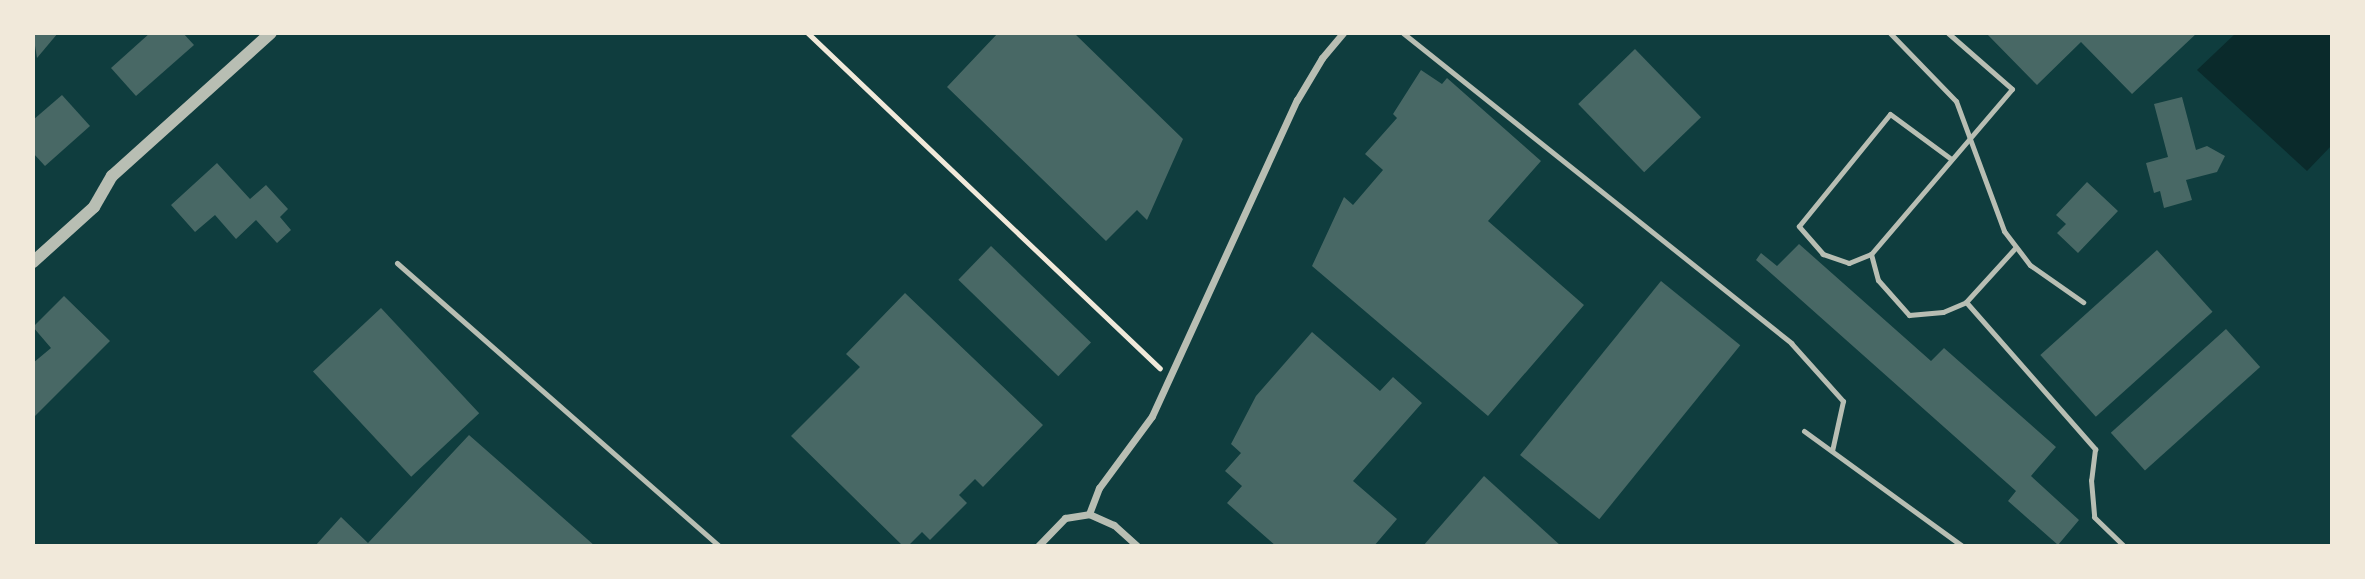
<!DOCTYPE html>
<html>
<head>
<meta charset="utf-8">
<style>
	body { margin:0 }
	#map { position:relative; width:2365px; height:579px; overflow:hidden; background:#0f3d3e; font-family:Quicksand,sans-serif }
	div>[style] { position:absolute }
	.water>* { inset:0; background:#0a2a2b }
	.building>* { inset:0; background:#486865; transform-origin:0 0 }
	.path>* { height:4.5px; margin:-2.25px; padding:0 2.25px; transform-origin:2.25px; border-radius:2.25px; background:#f1e9da }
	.service>* { height:5px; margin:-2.5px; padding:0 2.5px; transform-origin:2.5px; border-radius:2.5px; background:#b8beb3 }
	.minor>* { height:7px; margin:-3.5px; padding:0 3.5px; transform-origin:3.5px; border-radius:3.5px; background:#b8beb3 }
	.tertiary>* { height:12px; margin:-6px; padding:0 6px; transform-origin:6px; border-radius:6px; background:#b8beb3 }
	span { translate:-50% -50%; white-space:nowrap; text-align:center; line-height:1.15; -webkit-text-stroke:5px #f1e9da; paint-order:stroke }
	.frame { position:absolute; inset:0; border:35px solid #f1e9da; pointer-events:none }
</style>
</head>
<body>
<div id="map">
	<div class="water">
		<i style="clip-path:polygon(2236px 33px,2332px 33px,2332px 145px,2307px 171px,2197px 70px)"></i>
	</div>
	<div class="building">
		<i style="clip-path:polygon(33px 33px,58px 33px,37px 58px)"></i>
		<i style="clip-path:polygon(150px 33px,183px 33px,194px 45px,136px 96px,111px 68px)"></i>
		<i style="clip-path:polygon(998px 33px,1074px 33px,1183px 139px,1147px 220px,1137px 210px,1106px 241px,947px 87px)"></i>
		<i style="clip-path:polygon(1986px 33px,2197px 33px,2132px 94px,2081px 42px,2037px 85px)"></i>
		<i style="left:1635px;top:49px;width:95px;height:79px;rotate:46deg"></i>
		<i style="clip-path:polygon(1421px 70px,1442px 84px,1447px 78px,1541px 161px,1488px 221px,1584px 305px,1488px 416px,1312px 266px,1344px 197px,1353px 205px,1383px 170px,1365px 154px,1397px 118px,1393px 114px)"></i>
		<i style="clip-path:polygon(62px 95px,90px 126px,45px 166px,33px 153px,33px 120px)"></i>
		<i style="clip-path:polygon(2182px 97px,2196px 150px,2207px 146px,2225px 156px,2217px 172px,2186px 180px,2192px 200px,2164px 208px,2160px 191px,2154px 193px,2146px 163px,2168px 157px,2154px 104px)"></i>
		<i style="clip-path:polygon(217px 163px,250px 199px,266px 185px,288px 209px,280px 217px,291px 230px,277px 243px,256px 220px,236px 239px,215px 215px,195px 232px,171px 205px)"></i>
		<i style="clip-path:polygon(2087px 182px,2118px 211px,2078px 253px,2057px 233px,2066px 224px,2056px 215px)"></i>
		<i style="clip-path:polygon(1799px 244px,1931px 361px,1944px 348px,2056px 447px,2031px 476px,2079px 520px,2058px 545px,2008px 501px,2016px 491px,1756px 260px,1761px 253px,1777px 266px)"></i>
		<i style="left:991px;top:246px;width:139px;height:47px;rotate:44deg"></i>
		<i style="left:2157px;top:250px;width:83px;height:157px;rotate:48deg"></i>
		<i style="left:1661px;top:281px;width:102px;height:224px;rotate:39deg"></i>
		<i style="clip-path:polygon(905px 293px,1043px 425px,983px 487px,975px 479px,959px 495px,967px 503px,930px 540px,922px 532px,908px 546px,903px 546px,791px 436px,860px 367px,846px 354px)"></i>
		<i style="clip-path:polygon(64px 296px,110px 341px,33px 418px,33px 363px,51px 348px,33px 327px)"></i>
		<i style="left:381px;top:308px;width:144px;height:93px;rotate:47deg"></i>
		<i style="left:2226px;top:329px;width:51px;height:155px;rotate:48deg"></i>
		<i style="clip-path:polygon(1312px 332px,1380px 391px,1393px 377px,1422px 403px,1353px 481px,1397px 519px,1374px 546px,1276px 546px,1227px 503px,1242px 486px,1225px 471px,1241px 453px,1231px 444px,1256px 396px)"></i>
		<i style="clip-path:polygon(469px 435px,595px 546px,315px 546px,341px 517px,368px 543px)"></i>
		<i style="clip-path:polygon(1484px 476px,1561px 546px,1423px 546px)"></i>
	</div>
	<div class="path">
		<i style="left:808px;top:33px;width:486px;rotate:43.6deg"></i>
	</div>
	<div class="service">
		<i style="left:1403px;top:33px;width:497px;rotate:38.6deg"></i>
		<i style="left:1791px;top:343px;width:78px;rotate:48.1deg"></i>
		<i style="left:1843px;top:401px;width:51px;rotate:102.4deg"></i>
		<i style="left:1890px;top:33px;width:95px;rotate:45.9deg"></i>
		<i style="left:1956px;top:101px;width:139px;rotate:69.7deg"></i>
		<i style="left:2004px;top:231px;width:43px;rotate:52.6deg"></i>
		<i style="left:2030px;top:265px;width:65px;rotate:34.9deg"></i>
		<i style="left:1948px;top:33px;width:85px;rotate:41.2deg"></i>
		<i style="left:2012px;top:89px;width:217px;rotate:130.5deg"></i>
		<i style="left:1871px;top:254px;width:27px;rotate:75deg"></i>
		<i style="left:1878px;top:280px;width:47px;rotate:48.5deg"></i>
		<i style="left:1909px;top:315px;width:34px;rotate:-5deg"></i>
		<i style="left:1943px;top:312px;width:25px;rotate:-23deg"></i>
		<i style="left:1966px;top:302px;width:74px;rotate:-47.7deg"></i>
		<i style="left:1871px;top:254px;width:24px;rotate:158deg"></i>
		<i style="left:1849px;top:263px;width:28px;rotate:-161deg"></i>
		<i style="left:1823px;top:254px;width:37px;rotate:-131deg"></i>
		<i style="left:1799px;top:226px;width:144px;rotate:-50.9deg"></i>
		<i style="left:1890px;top:114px;width:76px;rotate:36.4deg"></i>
		<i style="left:397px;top:263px;width:429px;rotate:41.3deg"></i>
		<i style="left:1966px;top:302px;width:196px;rotate:48.7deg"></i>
		<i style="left:2095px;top:449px;width:31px;rotate:97deg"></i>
		<i style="left:2091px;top:480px;width:37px;rotate:85deg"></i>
		<i style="left:2094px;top:517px;width:42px;rotate:44deg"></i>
		<i style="left:1804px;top:431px;width:195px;rotate:36deg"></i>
	</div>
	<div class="minor">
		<i style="left:1089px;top:514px;width:28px;rotate:-69deg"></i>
		<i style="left:1099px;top:488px;width:89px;rotate:-53.6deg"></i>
		<i style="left:1152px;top:416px;width:348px;rotate:-65.4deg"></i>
		<i style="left:1297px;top:100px;width:49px;rotate:-59.2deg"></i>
		<i style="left:1322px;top:58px;width:33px;rotate:-50deg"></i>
		<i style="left:1038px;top:546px;width:39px;rotate:-46deg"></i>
		<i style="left:1065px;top:518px;width:24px;rotate:-9deg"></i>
		<i style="left:1089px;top:514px;width:27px;rotate:24deg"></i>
		<i style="left:1114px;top:525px;width:31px;rotate:42deg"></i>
	</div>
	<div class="tertiary">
		<i style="left:33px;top:262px;width:82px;rotate:-42deg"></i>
		<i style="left:94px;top:207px;width:36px;rotate:-60deg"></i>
		<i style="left:112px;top:176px;width:214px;rotate:-42deg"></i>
	</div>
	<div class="frame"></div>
</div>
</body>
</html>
